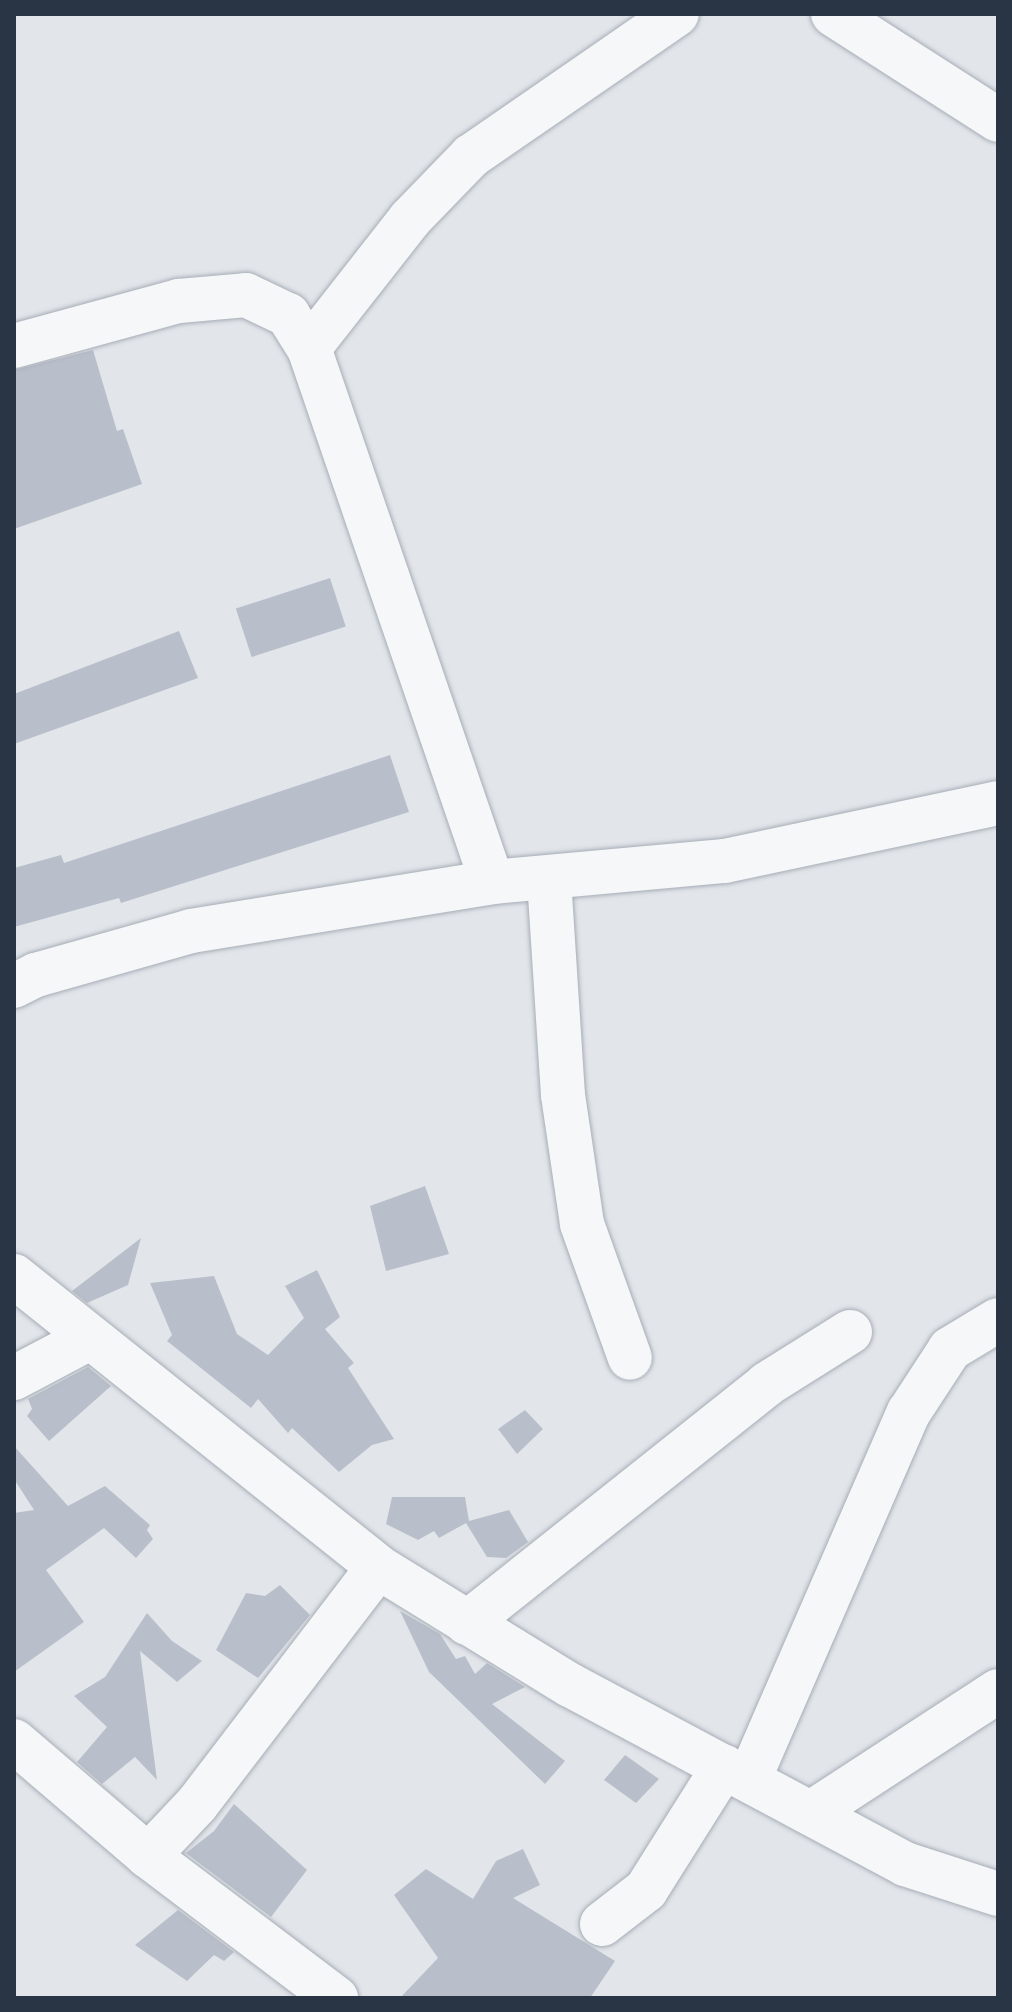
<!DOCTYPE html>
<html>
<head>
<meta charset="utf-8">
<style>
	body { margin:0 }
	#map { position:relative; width:1012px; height:2012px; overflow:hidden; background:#e2e6eb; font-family:Figtree,sans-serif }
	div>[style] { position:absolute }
	.building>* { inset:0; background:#b9bfca; transform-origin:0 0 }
	.roads { filter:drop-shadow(0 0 2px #a7adb6) drop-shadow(0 0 2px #a7adb6) }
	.minor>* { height:44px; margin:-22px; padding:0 22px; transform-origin:22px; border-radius:22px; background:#f6f7f9 }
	span { translate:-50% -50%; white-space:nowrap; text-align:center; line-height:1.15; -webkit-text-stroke:8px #f2f5f8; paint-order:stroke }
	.frame { position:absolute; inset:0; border:16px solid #293445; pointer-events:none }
</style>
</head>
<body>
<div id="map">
	<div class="building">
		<i style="clip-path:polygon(93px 350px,117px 431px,123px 429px,142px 484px,14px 529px,14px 370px)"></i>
		<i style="left:330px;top:578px;width:51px;height:99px;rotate:72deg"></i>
		<i style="clip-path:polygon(179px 631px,198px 678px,14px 744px,14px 694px)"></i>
		<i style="clip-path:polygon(390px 755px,409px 812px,121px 903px,119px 898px,14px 927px,14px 868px,61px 855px,64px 863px)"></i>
		<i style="clip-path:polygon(425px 1186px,449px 1254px,386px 1271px,370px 1206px)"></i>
		<i style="clip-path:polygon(141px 1238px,128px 1285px,87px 1303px,72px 1291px)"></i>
		<i style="clip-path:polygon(317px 1270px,340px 1317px,325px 1329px,354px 1363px,348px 1368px,394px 1439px,372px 1445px,339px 1472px,292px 1428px,288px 1433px,258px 1399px,251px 1408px,167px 1341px,172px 1335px,150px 1283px,214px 1276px,237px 1334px,268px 1355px,304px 1318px,285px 1286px)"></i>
		<i style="clip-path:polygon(88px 1367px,111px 1386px,49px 1441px,27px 1416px,32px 1409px,28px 1399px)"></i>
		<i style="clip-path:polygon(525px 1410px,543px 1429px,517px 1454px,498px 1429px)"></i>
		<i style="clip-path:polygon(14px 1446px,68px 1506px,105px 1486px,150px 1525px,147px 1530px,153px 1539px,136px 1558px,104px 1528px,46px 1570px,84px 1622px,14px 1672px,14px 1513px,34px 1510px,14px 1479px)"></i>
		<i style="clip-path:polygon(392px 1497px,465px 1497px,469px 1521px,509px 1510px,528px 1542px,506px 1558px,487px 1557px,466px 1523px,439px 1538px,434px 1531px,418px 1540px,386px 1524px)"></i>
		<i style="clip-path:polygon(280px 1585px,310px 1615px,258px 1678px,216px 1650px,246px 1593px,265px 1596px)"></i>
		<i style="clip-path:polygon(400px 1611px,440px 1634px,456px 1659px,465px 1656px,475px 1674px,487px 1663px,525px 1687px,492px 1704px,565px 1761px,545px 1784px,429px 1672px)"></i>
		<i style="clip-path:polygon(147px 1613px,172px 1641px,202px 1661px,177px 1682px,140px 1651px,157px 1780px,135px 1757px,102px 1784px,77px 1762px,107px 1727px,74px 1696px,105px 1677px)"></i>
		<i style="clip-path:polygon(625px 1755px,659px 1779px,636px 1803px,604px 1780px)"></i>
		<i style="clip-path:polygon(234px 1804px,307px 1870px,271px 1917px,186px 1853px,214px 1831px)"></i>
		<i style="clip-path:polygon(523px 1849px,540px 1885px,513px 1898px,615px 1961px,590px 1998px,400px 1998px,438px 1958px,394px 1895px,426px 1869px,473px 1899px,496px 1861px)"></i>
		<i style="clip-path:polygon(178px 1910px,234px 1952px,224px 1961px,214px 1955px,187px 1981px,135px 1945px)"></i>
	</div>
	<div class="roads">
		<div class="minor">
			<i style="left:833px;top:14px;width:196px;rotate:32.7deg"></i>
			<i style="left:14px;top:346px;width:171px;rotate:-15.3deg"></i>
			<i style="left:179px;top:301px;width:67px;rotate:-5.1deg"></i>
			<i style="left:246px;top:295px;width:47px;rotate:25.5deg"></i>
			<i style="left:288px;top:315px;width:39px;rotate:58deg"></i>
			<i style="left:309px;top:348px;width:564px;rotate:71.08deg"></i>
			<i style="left:309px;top:348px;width:164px;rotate:-51.9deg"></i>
			<i style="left:410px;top:219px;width:88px;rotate:-45.9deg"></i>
			<i style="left:471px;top:156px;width:250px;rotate:-34.6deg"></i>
			<i style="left:549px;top:879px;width:216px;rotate:86.3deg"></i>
			<i style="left:563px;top:1095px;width:130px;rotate:81.6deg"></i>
			<i style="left:582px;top:1224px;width:142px;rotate:70.3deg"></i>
			<i style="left:14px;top:986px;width:25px;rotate:-27deg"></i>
			<i style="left:36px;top:975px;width:161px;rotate:-15.8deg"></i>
			<i style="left:191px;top:931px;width:305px;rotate:-9.2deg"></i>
			<i style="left:492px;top:882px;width:234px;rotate:-5.2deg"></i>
			<i style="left:725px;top:861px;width:279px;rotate:-12deg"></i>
			<i style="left:14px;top:1276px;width:466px;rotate:38.6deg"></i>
			<i style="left:378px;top:1567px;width:225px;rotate:31.6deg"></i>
			<i style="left:570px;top:1685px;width:380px;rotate:28.1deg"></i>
			<i style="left:905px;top:1864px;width:98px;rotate:17.9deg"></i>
			<i style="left:14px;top:1378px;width:86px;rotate:-27.8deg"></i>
			<i style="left:467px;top:1623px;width:384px;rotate:-38.5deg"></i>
			<i style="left:767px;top:1384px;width:98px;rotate:-32.1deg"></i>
			<i style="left:14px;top:1741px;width:177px;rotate:40.6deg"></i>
			<i style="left:148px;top:1856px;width:236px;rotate:37.1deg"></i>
			<i style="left:750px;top:1777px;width:398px;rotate:-66.5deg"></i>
			<i style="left:909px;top:1412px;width:75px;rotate:-56.9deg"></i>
			<i style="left:950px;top:1349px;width:56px;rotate:-31.1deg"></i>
			<i style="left:811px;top:1813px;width:223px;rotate:-33.1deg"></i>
			<i style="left:148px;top:1856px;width:71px;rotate:-46.7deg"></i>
			<i style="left:197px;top:1804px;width:298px;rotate:-52.6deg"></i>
			<i style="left:602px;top:1924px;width:56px;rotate:-37.7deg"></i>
			<i style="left:646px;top:1890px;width:146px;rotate:-57.8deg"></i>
		</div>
	</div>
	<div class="frame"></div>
</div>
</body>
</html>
